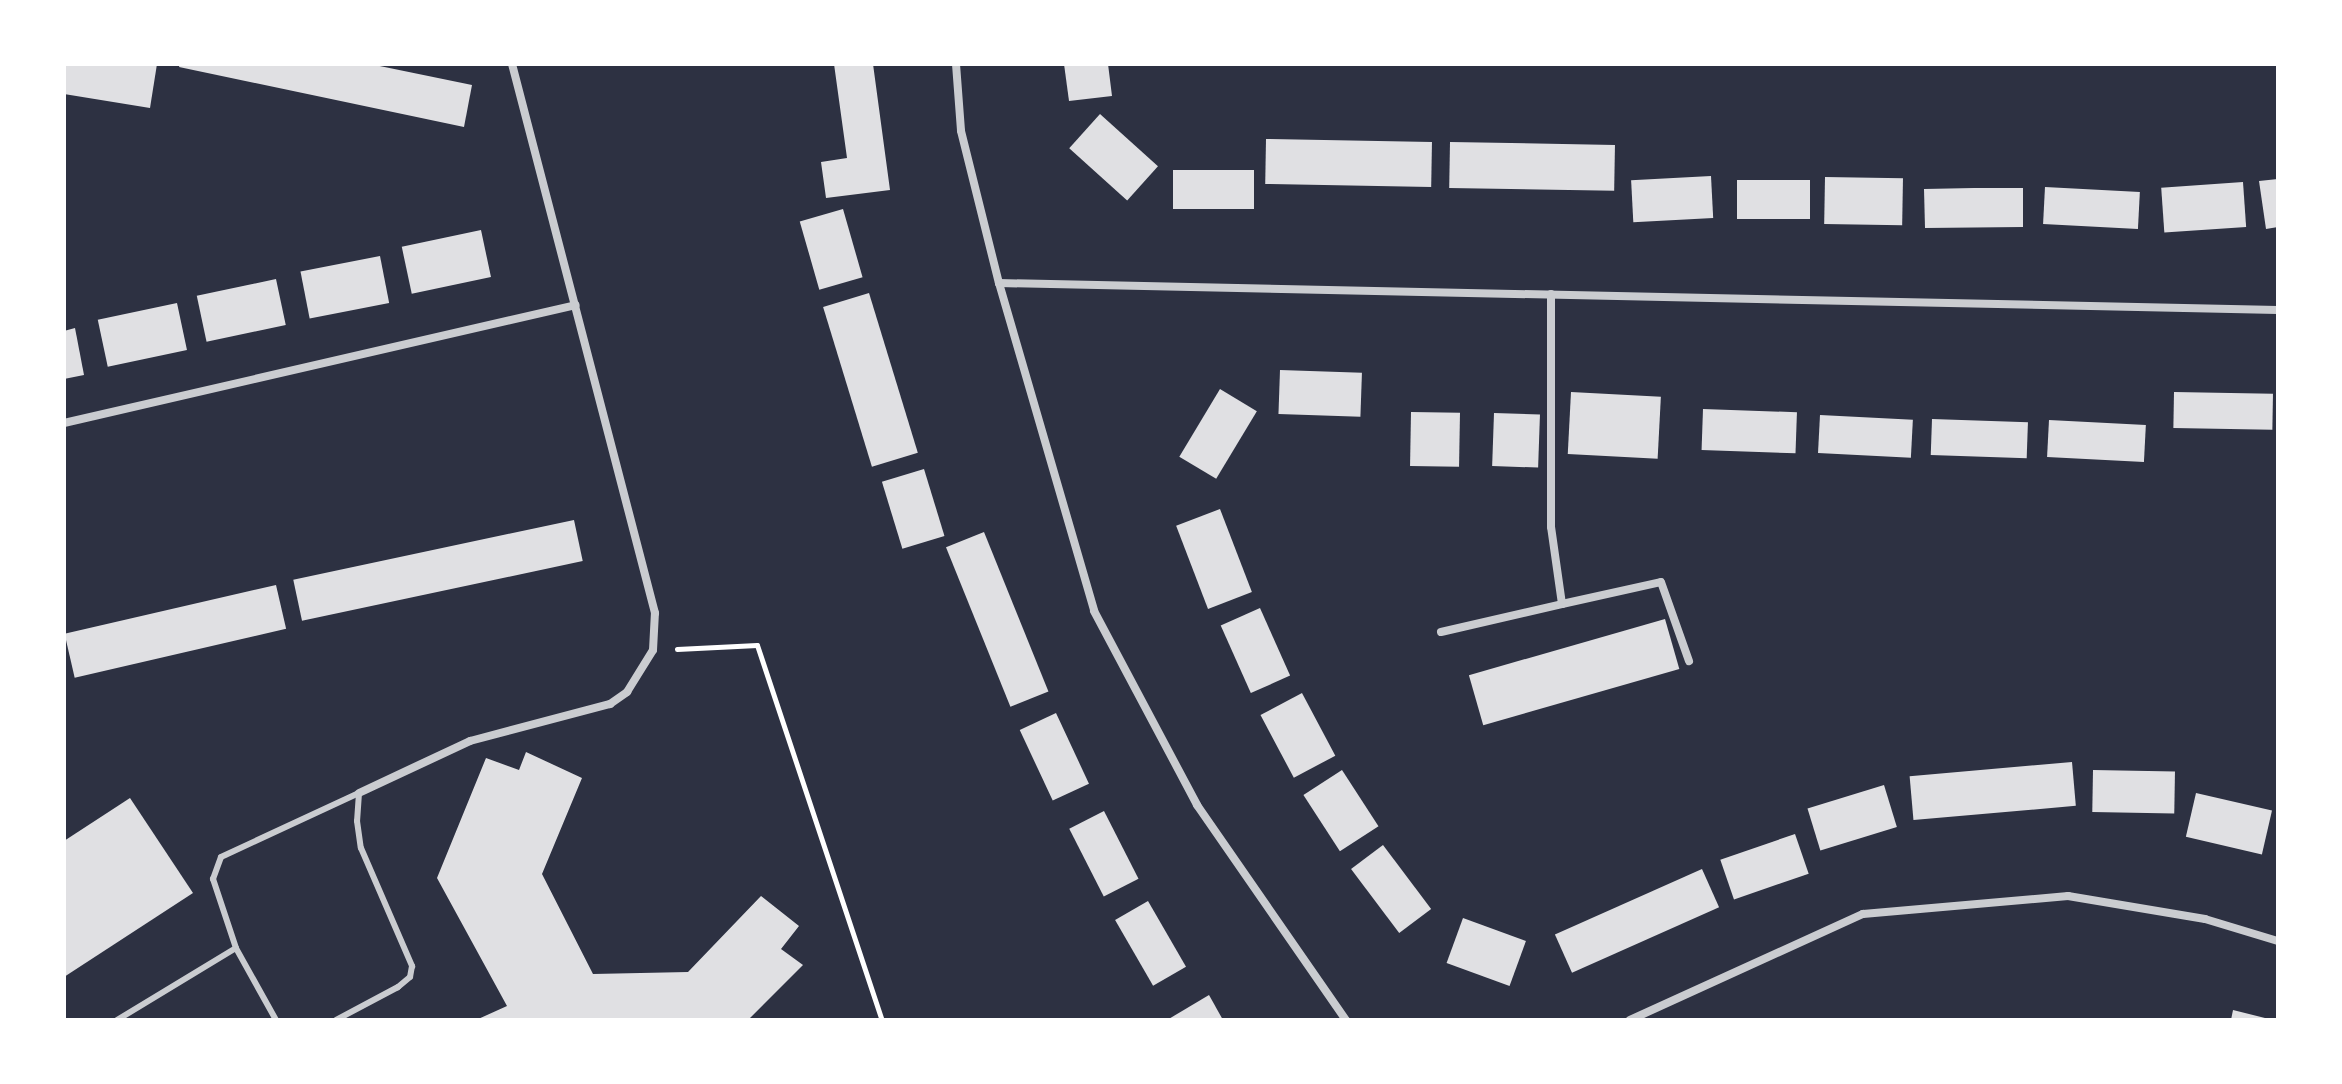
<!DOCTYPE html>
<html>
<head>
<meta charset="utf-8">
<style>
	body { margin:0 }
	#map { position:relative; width:2342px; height:1084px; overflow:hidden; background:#2d3142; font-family:Raleway,sans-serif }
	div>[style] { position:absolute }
	.building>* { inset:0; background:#e0e0e3; transform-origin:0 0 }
	.path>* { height:5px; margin:-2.5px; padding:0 2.5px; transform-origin:2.5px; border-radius:2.5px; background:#fff }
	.service>* { height:6px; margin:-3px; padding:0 3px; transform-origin:3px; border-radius:3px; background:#caccd0 }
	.minor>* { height:8px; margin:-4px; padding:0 4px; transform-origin:4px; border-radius:4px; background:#caccd0 }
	span { translate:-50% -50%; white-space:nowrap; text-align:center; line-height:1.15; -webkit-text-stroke:6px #fff; paint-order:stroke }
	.frame { position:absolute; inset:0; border:66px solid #fff; pointer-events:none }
</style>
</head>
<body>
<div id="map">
	<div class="building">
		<i style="clip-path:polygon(64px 64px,157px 64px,150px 108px,64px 94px)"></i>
		<i style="clip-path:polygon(180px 64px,370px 64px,472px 85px,464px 127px,179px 67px)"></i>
		<i style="clip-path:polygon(834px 64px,873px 64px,890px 190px,826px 198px,821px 162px,847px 158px)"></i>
		<i style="clip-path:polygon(1064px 64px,1108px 64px,1112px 96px,1069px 101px)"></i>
		<i style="left:1100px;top:114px;width:78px;height:46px;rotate:42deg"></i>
		<i style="left:1266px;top:139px;width:166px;height:45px;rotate:1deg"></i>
		<i style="left:1450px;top:142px;width:165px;height:46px;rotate:1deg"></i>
		<i style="left:1173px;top:170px;width:81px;height:39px"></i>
		<i style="left:1711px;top:176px;width:42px;height:80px;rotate:87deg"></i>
		<i style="left:1825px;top:177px;width:78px;height:47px;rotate:1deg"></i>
		<i style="clip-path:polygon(2278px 179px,2278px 227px,2266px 229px,2259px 181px)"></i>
		<i style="left:1737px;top:180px;width:73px;height:39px"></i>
		<i style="left:2243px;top:182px;width:45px;height:82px;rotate:86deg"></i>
		<i style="left:2045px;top:187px;width:95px;height:37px;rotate:3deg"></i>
		<i style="clip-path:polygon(1974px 188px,2023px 188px,2023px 227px,1925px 228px,1924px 189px)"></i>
		<i style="left:843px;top:209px;width:71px;height:45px;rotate:74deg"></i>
		<i style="left:481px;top:230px;width:48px;height:81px;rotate:78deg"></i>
		<i style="left:380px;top:256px;width:48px;height:81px;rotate:79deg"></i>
		<i style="left:276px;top:279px;width:47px;height:81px;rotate:78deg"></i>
		<i style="left:869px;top:293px;width:167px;height:48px;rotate:73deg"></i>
		<i style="left:177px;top:303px;width:48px;height:81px;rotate:78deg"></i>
		<i style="clip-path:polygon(75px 328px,84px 375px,64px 379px,64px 331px)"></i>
		<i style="left:1280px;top:370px;width:82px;height:44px;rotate:2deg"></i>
		<i style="left:1220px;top:389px;width:43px;height:79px;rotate:31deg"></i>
		<i style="left:1571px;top:392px;width:90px;height:62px;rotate:3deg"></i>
		<i style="left:2174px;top:392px;width:99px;height:36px;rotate:1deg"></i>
		<i style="left:1703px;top:409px;width:94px;height:41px;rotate:2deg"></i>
		<i style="left:1411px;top:412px;width:49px;height:54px;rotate:1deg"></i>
		<i style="left:1494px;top:413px;width:46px;height:53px;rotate:2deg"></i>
		<i style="left:1820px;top:415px;width:93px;height:38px;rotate:3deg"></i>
		<i style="left:1932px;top:419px;width:96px;height:36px;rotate:2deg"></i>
		<i style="left:2049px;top:420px;width:97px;height:37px;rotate:3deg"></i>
		<i style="left:924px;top:469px;width:70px;height:44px;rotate:73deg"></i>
		<i style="left:1220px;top:509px;width:89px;height:47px;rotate:69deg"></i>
		<i style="left:574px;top:520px;width:42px;height:287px;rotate:78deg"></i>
		<i style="left:984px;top:532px;width:172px;height:41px;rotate:68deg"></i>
		<i style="left:276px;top:585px;width:45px;height:217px;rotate:77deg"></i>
		<i style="left:1260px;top:608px;width:74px;height:43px;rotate:66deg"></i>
		<i style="left:1665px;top:619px;width:52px;height:204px;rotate:74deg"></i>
		<i style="left:1302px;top:693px;width:71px;height:47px;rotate:62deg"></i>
		<i style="left:1056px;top:713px;width:78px;height:40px;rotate:65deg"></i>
		<i style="clip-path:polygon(526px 752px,582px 778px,542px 874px,593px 974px,688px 972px,761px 896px,799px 926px,781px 949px,803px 965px,748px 1020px,476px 1020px,507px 1006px,437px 878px,486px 758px,519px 770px)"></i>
		<i style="left:2072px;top:762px;width:44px;height:163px;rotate:85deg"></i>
		<i style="left:1342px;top:770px;width:67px;height:46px;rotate:57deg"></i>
		<i style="left:2093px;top:770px;width:82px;height:42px;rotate:1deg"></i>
		<i style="left:1884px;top:785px;width:44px;height:80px;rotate:73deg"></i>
		<i style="left:2196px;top:793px;width:78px;height:45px;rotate:13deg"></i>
		<i style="clip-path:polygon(130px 798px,193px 893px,64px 977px,64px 841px)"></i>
		<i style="left:1104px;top:811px;width:76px;height:39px;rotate:63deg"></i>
		<i style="left:1795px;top:834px;width:42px;height:79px;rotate:71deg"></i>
		<i style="left:1383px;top:845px;width:80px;height:40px;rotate:53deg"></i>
		<i style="left:1702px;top:869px;width:42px;height:161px;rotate:66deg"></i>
		<i style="left:1148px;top:901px;width:76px;height:38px;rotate:60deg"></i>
		<i style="left:1463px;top:918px;width:67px;height:48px;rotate:20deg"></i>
		<i style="clip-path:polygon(1209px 995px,1223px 1020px,1167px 1020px)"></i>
		<i style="clip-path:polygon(2233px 1010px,2269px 1019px,2269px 1020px,2231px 1020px)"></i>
	</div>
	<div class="path">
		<i style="left:677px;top:649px;width:80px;rotate:-2.9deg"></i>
		<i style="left:757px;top:645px;width:395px;rotate:71.6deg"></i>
	</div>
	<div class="service">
		<i style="left:117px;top:1020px;width:139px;rotate:-31.2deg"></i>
		<i style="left:276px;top:1020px;width:82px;rotate:-119.1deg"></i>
		<i style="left:236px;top:948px;width:73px;rotate:-108.4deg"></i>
		<i style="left:213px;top:879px;width:23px;rotate:-70deg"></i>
		<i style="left:221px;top:857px;width:152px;rotate:-24.9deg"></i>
		<i style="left:359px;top:793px;width:28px;rotate:94deg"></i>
		<i style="left:357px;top:821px;width:27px;rotate:82deg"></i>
		<i style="left:361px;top:848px;width:129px;rotate:66.6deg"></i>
		<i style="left:412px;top:966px;width:11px;rotate:100deg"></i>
		<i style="left:410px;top:977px;width:16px;rotate:140deg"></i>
		<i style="left:398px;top:987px;width:70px;rotate:152deg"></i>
	</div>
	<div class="minor">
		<i style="left:956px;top:64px;width:67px;rotate:85.7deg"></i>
		<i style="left:961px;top:131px;width:157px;rotate:76deg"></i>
		<i style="left:999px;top:283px;width:341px;rotate:73.8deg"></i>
		<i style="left:1094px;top:611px;width:220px;rotate:62deg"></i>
		<i style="left:1197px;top:805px;width:262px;rotate:55.3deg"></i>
		<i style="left:999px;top:283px;width:1279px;rotate:1.21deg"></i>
		<i style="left:64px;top:423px;width:525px;rotate:-12.98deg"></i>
		<i style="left:1562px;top:604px;width:101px;rotate:-12.5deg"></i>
		<i style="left:1661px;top:582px;width:84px;rotate:70.5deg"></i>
		<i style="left:1441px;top:632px;width:124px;rotate:-13deg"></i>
		<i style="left:1562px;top:604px;width:78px;rotate:-98.1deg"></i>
		<i style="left:1551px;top:527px;width:233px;rotate:-90deg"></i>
		<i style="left:359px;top:793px;width:123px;rotate:-25.1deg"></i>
		<i style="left:470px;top:741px;width:145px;rotate:-14.8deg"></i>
		<i style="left:610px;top:704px;width:21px;rotate:-35deg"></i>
		<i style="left:627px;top:692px;width:49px;rotate:-58.2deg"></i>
		<i style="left:653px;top:650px;width:37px;rotate:-87deg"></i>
		<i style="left:655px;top:613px;width:567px;rotate:-104.6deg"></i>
		<i style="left:1630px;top:1020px;width:256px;rotate:-24.5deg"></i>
		<i style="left:1863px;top:914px;width:206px;rotate:-5deg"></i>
		<i style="left:2068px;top:896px;width:139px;rotate:9.5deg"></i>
		<i style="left:2205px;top:919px;width:76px;rotate:16.8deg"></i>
	</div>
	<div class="frame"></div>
</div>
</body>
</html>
